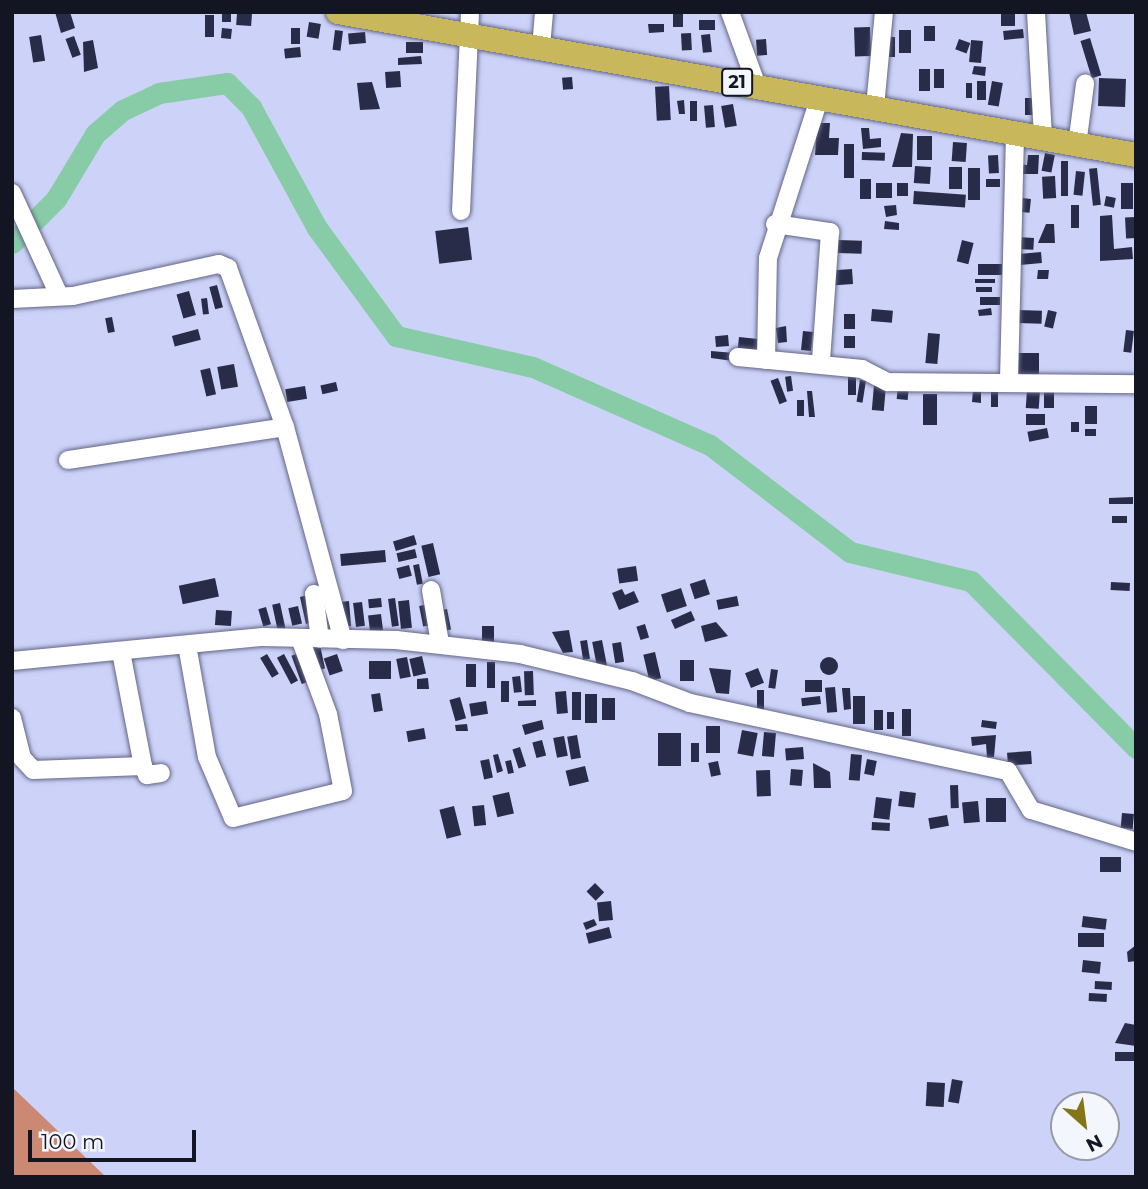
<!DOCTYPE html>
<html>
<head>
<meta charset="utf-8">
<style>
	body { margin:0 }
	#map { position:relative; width:1148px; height:1189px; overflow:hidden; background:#cdd2f8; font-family:Montserrat,sans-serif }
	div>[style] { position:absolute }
	.forest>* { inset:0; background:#cb8872 }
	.river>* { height:21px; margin:-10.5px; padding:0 10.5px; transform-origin:10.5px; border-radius:10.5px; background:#87cca6 }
	.building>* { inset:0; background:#292c49; transform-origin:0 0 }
	.round { border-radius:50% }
	.roads { filter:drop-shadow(0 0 2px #626687) drop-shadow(0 0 2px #626687) }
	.minor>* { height:18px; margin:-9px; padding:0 9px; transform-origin:9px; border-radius:9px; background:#fff }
	.highway>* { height:24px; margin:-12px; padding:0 12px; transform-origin:12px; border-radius:12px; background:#c9b85b }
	span { translate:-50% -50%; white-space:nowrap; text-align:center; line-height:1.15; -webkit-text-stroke:7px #f4f6fd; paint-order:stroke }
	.shield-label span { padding:2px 5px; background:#f4f6fd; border:2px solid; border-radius:5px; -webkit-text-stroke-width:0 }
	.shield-label { font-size:18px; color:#141522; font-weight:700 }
	.frame { position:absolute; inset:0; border:14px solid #141522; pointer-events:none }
	.north { position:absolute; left:1050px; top:1091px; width:70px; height:70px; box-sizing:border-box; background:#f4f6fd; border:2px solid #9a9ca5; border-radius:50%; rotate:152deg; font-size:19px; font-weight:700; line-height:28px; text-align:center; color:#141522 }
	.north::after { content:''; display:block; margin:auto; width:24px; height:32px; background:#847517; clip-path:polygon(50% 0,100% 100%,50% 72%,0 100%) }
	.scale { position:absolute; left:28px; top:1130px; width:168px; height:32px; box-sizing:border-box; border:4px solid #141522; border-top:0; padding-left:9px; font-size:21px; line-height:24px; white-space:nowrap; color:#141522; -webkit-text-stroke:5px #f4f6fd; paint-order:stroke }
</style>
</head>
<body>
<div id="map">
	<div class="forest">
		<i style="clip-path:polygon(12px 1087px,106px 1177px,12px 1177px)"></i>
	</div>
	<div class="river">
		<i style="left:12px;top:243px;width:62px;rotate:-45deg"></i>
		<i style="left:56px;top:199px;width:76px;rotate:-59deg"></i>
		<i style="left:95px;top:134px;width:37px;rotate:-41deg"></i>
		<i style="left:123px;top:110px;width:40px;rotate:-25deg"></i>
		<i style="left:159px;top:93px;width:69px;rotate:-8.4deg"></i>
		<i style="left:227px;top:83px;width:34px;rotate:45deg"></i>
		<i style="left:251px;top:107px;width:138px;rotate:61.4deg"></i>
		<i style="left:317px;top:228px;width:134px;rotate:53.8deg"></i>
		<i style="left:396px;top:336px;width:140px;rotate:12.8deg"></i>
		<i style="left:533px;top:367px;width:193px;rotate:23.8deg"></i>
		<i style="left:710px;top:445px;width:176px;rotate:37.4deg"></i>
		<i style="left:850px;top:552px;width:124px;rotate:13.5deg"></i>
		<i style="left:971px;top:581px;width:235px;rotate:45.3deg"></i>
	</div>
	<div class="building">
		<i style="clip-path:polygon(55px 12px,70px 12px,75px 28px,61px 33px)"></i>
		<i style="left:222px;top:12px;width:9px;height:10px"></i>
		<i style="left:673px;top:12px;width:10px;height:15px"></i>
		<i style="left:1001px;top:12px;width:14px;height:14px"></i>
		<i style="clip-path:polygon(1069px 12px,1086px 12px,1091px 31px,1074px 35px)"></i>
		<i style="left:237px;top:13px;width:15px;height:12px;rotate:4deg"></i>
		<i style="left:205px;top:15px;width:9px;height:22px"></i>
		<i style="left:715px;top:20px;width:10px;height:16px;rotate:90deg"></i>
		<i style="left:309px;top:22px;width:12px;height:15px;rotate:9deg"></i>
		<i style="clip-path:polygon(648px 24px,664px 24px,664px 32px,649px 33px)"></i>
		<i style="left:924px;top:26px;width:11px;height:15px"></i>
		<i style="left:870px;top:27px;width:29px;height:16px;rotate:88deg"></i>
		<i style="left:222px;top:28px;width:10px;height:10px;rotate:6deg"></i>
		<i style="left:291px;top:28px;width:9px;height:16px"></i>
		<i style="left:1023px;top:29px;width:9px;height:20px;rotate:84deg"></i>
		<i style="left:335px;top:30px;width:8px;height:20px;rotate:7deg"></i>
		<i style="left:899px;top:30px;width:12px;height:23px"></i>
		<i style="left:365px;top:32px;width:11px;height:17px;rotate:85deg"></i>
		<i style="left:691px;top:33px;width:17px;height:10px;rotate:87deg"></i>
		<i style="left:710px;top:34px;width:18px;height:9px;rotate:84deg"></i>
		<i style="left:41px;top:35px;width:26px;height:12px;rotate:81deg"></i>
		<i style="left:74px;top:36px;width:20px;height:9px;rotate:70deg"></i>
		<i style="left:883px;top:37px;width:12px;height:20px"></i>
		<i style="left:1090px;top:38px;width:39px;height:10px;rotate:73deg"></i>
		<i style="left:766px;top:39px;width:16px;height:10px;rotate:86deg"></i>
		<i style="left:959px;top:39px;width:12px;height:11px;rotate:20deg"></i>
		<i style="clip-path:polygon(93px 40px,98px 68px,84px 72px,83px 42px)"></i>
		<i style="left:971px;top:40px;width:12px;height:22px;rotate:5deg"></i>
		<i style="left:406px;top:42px;width:17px;height:11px"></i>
		<i style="left:300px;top:47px;width:10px;height:16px;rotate:84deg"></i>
		<i style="clip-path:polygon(421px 56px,422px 64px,398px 65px,398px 58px)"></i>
		<i style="clip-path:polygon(974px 66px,986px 67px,985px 76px,972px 74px)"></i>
		<i style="left:919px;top:69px;width:11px;height:22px"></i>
		<i style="left:934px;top:69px;width:10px;height:19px"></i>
		<i style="left:400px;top:71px;width:16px;height:15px;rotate:86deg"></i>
		<i style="left:572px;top:77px;width:12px;height:10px;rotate:85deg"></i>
		<i style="left:1099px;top:78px;width:27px;height:28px;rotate:2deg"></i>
		<i style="left:977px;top:81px;width:9px;height:19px"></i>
		<i style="left:992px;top:81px;width:11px;height:24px;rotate:10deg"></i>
		<i style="clip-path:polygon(372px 82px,380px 109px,360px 110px,357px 83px)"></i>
		<i style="left:966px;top:83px;width:6px;height:15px"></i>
		<i style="left:669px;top:86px;width:34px;height:14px;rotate:87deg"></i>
		<i style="left:1025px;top:98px;width:8px;height:17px"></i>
		<i style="clip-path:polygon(684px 100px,685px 114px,679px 114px,677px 101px)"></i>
		<i style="left:690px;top:101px;width:7px;height:20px"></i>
		<i style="left:733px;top:104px;width:22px;height:12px;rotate:80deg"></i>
		<i style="left:713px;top:105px;width:22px;height:9px;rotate:85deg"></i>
		<i style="clip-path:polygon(817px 123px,830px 123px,829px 138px,839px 138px,838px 155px,815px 155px)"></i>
		<i style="clip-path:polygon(861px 128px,869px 128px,870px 139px,881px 138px,881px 147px,863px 149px)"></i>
		<i style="clip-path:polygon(901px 133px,913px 134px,912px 167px,892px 167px)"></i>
		<i style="left:917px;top:136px;width:15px;height:24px"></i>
		<i style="left:953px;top:142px;width:14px;height:19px;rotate:4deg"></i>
		<i style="left:844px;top:144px;width:10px;height:34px"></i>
		<i style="left:862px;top:152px;width:23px;height:8px;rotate:2deg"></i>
		<i style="left:1045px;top:153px;width:10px;height:18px;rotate:11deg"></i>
		<i style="left:998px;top:155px;width:18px;height:10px;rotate:87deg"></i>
		<i style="clip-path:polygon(1028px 155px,1039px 155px,1038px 174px,1015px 174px,1016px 164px,1027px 165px)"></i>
		<i style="left:1061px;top:161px;width:7px;height:35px"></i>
		<i style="left:915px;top:166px;width:16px;height:17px;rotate:4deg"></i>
		<i style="left:949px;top:167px;width:13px;height:22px"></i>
		<i style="left:968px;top:168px;width:12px;height:32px"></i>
		<i style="left:1097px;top:168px;width:37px;height:8px;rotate:84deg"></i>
		<i style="left:1076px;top:171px;width:9px;height:24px;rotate:6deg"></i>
		<i style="left:1055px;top:176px;width:22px;height:13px;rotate:87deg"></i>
		<i style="left:871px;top:179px;width:20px;height:11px;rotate:90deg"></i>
		<i style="left:986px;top:179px;width:14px;height:8px"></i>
		<i style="left:876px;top:183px;width:16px;height:15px"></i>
		<i style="left:897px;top:183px;width:11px;height:13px"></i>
		<i style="left:1121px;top:183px;width:12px;height:26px"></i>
		<i style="left:914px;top:191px;width:52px;height:13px;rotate:4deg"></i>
		<i style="left:1106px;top:196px;width:10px;height:10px;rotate:11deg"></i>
		<i style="left:1022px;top:198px;width:9px;height:14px;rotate:6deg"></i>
		<i style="clip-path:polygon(896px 205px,897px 215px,886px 217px,884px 206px)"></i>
		<i style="left:1071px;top:205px;width:8px;height:23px"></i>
		<i style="clip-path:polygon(1112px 215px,1114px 249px,1132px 247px,1133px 259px,1100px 261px,1100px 216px)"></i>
		<i style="left:1135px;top:217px;width:21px;height:10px;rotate:87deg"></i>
		<i style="clip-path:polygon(885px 221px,899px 223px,899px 230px,884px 229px)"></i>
		<i style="clip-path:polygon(1046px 224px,1054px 224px,1055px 243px,1038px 243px)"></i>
		<i style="left:468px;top:227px;width:33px;height:33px;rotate:83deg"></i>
		<i style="left:1017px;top:237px;width:17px;height:12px;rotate:3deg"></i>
		<i style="left:838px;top:240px;width:24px;height:13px;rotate:2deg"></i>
		<i style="left:962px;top:240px;width:12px;height:22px;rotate:14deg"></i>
		<i style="left:1041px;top:252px;width:11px;height:22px;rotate:85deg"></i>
		<i style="left:978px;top:264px;width:24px;height:11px"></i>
		<i style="left:852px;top:269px;width:15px;height:18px;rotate:86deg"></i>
		<i style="clip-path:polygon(1038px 270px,1049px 270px,1048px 279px,1037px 279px)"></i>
		<i style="left:995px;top:279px;width:4px;height:20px;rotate:90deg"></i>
		<i style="left:217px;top:285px;width:23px;height:8px;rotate:75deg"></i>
		<i style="left:992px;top:287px;width:5px;height:16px;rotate:90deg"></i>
		<i style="left:189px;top:291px;width:25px;height:13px;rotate:74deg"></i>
		<i style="left:980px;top:297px;width:20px;height:8px"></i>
		<i style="left:207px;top:298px;width:16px;height:6px;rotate:83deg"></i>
		<i style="clip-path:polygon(991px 308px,992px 315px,979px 316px,978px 310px)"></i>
		<i style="left:872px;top:309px;width:21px;height:12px;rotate:5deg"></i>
		<i style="left:1018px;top:310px;width:24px;height:13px;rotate:2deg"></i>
		<i style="left:1048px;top:310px;width:9px;height:17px;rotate:13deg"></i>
		<i style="left:844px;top:314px;width:11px;height:15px"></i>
		<i style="left:112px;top:317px;width:15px;height:7px;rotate:79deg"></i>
		<i style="clip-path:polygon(786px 326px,787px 342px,778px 343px,776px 328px)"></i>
		<i style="left:198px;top:329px;width:11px;height:27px;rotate:75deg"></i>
		<i style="left:1126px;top:330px;width:8px;height:22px;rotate:7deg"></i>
		<i style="left:803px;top:331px;width:10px;height:19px;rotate:6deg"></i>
		<i style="left:928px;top:333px;width:12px;height:30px;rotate:5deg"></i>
		<i style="left:728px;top:335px;width:11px;height:13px;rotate:85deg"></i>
		<i style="left:844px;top:336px;width:11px;height:12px"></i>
		<i style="left:739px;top:337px;width:19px;height:12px;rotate:6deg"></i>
		<i style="clip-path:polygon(711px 351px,734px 353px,733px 361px,711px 358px)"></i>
		<i style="left:1014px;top:353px;width:25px;height:24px"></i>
		<i style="left:234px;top:364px;width:23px;height:17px;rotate:80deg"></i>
		<i style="left:210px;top:368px;width:27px;height:10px;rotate:77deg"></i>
		<i style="left:848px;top:372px;width:8px;height:23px"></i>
		<i style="left:791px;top:376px;width:15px;height:6px;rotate:82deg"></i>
		<i style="left:778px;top:378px;width:25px;height:8px;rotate:69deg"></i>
		<i style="left:860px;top:380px;width:6px;height:22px;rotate:9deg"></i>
		<i style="left:336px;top:382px;width:9px;height:16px;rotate:77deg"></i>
		<i style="left:898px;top:384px;width:11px;height:15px;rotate:5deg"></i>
		<i style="left:874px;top:385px;width:12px;height:25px;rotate:5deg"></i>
		<i style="left:305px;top:386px;width:13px;height:20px;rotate:81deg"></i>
		<i style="left:991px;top:388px;width:7px;height:19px"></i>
		<i style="clip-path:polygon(973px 390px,981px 391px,981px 403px,972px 402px)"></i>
		<i style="left:1027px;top:390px;width:13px;height:18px;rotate:4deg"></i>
		<i style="clip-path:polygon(807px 391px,812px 391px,815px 417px,809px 417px)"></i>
		<i style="left:1044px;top:392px;width:10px;height:16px"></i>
		<i style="left:923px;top:394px;width:14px;height:31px"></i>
		<i style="left:797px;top:400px;width:7px;height:16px"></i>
		<i style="left:1085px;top:406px;width:12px;height:18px"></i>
		<i style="left:1045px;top:414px;width:11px;height:19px;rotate:90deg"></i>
		<i style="left:1071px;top:422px;width:8px;height:10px"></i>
		<i style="left:1047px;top:428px;width:10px;height:20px;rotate:79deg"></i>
		<i style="left:1085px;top:429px;width:11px;height:7px"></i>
		<i style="clip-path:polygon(1133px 497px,1133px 504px,1109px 504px,1109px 498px)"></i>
		<i style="left:1127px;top:516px;width:7px;height:15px;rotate:90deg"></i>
		<i style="left:414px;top:535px;width:10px;height:22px;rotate:73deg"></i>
		<i style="left:433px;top:543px;width:32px;height:12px;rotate:77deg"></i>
		<i style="left:415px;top:549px;width:9px;height:19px;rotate:77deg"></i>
		<i style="left:385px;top:550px;width:12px;height:45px;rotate:85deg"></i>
		<i style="left:419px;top:564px;width:20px;height:6px;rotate:79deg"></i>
		<i style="left:409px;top:565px;width:11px;height:13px;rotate:75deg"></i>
		<i style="left:636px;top:566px;width:15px;height:19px;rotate:82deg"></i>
		<i style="left:215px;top:578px;width:19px;height:37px;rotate:78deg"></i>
		<i style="left:705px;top:579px;width:16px;height:16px;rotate:72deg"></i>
		<i style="left:1111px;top:582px;width:19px;height:8px;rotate:3deg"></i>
		<i style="left:681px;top:588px;width:19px;height:21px;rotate:72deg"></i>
		<i style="clip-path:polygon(622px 589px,625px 595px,634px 591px,639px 602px,619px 610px,612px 593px)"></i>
		<i style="clip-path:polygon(308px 595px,315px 621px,306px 624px,300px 597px)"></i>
		<i style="left:737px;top:596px;width:10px;height:21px;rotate:79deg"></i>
		<i style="left:381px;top:598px;width:9px;height:13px;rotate:84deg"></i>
		<i style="left:395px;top:598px;width:28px;height:7px;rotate:82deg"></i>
		<i style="left:409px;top:600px;width:28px;height:11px;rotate:84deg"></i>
		<i style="clip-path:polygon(349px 601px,351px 626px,344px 626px,341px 602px)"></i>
		<i style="left:362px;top:602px;width:24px;height:9px;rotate:83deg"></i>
		<i style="left:280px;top:603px;width:29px;height:8px;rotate:78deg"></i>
		<i style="left:429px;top:604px;width:21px;height:10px;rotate:79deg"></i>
		<i style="left:298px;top:606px;width:18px;height:10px;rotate:77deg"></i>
		<i style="left:266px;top:607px;width:18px;height:8px;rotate:74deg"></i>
		<i style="left:447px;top:609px;width:21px;height:10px;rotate:79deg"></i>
		<i style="left:216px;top:610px;width:16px;height:15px;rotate:4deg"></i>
		<i style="left:691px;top:611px;width:10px;height:22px;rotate:66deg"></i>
		<i style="left:381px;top:614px;width:17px;height:13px;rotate:83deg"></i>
		<i style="clip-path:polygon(716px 622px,728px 636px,705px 642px,701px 626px)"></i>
		<i style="left:645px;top:624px;width:14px;height:9px;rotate:73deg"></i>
		<i style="left:482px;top:626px;width:12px;height:17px"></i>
		<i style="clip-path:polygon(569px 630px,573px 652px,563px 653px,552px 632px)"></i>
		<i style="left:587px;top:640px;width:19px;height:7px;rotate:81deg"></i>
		<i style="left:602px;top:640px;width:26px;height:10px;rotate:79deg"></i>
		<i style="left:621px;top:642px;width:20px;height:9px;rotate:81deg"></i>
		<i style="left:320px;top:645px;width:24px;height:12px;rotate:78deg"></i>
		<i style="left:655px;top:652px;width:27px;height:12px;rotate:77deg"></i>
		<i style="left:299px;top:653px;width:30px;height:8px;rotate:70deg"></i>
		<i style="left:267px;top:654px;width:23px;height:8px;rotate:59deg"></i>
		<i style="left:284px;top:654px;width:30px;height:8px;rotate:62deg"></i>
		<i style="left:337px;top:654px;width:18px;height:14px;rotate:71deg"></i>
		<i style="left:422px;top:656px;width:18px;height:13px;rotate:77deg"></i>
		<i style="left:407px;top:657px;width:20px;height:11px;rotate:79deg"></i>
		<i class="round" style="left:820px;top:657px;width:18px;height:18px"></i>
		<i style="left:680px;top:660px;width:14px;height:21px"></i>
		<i style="left:369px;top:661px;width:22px;height:18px"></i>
		<i style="left:487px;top:662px;width:8px;height:26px"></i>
		<i style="left:466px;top:664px;width:10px;height:23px"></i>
		<i style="clip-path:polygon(709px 668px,731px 670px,729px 694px,716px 693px)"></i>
		<i style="left:758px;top:668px;width:16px;height:14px;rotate:68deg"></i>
		<i style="left:771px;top:669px;width:7px;height:19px;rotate:8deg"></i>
		<i style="left:533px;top:671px;width:24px;height:9px;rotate:88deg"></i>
		<i style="left:520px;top:676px;width:16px;height:8px;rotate:83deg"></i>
		<i style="clip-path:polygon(428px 678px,429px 689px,417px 689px,417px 679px)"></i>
		<i style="left:822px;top:680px;width:12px;height:17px;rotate:90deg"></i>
		<i style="left:501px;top:681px;width:8px;height:21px"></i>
		<i style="left:835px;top:687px;width:25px;height:10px;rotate:85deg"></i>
		<i style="clip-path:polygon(842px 688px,850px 688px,851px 709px,844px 710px)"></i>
		<i style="left:757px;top:690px;width:7px;height:21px"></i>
		<i style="left:566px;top:691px;width:22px;height:11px;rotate:85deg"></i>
		<i style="left:572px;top:692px;width:9px;height:28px"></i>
		<i style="left:380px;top:693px;width:18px;height:9px;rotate:81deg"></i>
		<i style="left:585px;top:694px;width:12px;height:29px"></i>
		<i style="left:820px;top:696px;width:8px;height:19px;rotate:83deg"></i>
		<i style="left:853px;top:696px;width:12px;height:28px"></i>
		<i style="left:460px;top:697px;width:22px;height:11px;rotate:74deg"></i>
		<i style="left:602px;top:698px;width:13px;height:22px"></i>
		<i style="clip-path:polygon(536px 700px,536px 706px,518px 706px,518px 701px)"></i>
		<i style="left:486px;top:701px;width:13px;height:17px;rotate:81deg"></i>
		<i style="left:902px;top:709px;width:9px;height:27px"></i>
		<i style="left:874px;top:710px;width:9px;height:20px"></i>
		<i style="left:887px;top:712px;width:7px;height:17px"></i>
		<i style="clip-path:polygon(542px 720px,544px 729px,525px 735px,522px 725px)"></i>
		<i style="left:982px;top:720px;width:15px;height:7px;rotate:8deg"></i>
		<i style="clip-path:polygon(467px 724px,468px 731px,456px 731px,455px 725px)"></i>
		<i style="left:706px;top:726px;width:14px;height:27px"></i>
		<i style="left:424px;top:728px;width:11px;height:18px;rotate:80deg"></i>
		<i style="left:742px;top:730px;width:16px;height:24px;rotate:11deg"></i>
		<i style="left:764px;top:732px;width:12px;height:24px;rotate:5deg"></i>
		<i style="left:658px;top:733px;width:23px;height:33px"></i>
		<i style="left:577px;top:735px;width:23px;height:10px;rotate:80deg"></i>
		<i style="clip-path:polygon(996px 735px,994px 757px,987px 758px,986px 744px,972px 746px,971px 737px)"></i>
		<i style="left:564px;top:736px;width:20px;height:11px;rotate:79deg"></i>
		<i style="left:542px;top:740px;width:16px;height:10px;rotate:75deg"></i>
		<i style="left:691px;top:743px;width:8px;height:19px"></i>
		<i style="left:520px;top:747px;width:20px;height:8px;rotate:72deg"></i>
		<i style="left:803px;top:747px;width:12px;height:18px;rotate:85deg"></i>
		<i style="left:1031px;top:751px;width:13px;height:24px;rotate:86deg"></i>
		<i style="clip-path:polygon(498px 754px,503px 771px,497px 773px,493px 755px)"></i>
		<i style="left:851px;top:754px;width:11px;height:26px;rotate:5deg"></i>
		<i style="left:489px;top:759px;width:19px;height:9px;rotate:78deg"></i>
		<i style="left:867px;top:759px;width:10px;height:15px;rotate:11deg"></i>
		<i style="left:511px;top:760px;width:13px;height:6px;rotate:77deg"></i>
		<i style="left:718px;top:761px;width:14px;height:10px;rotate:78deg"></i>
		<i style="clip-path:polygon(813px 763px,830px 772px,831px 788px,814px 788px)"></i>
		<i style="left:585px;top:766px;width:16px;height:20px;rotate:76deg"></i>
		<i style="left:791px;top:769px;width:12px;height:16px;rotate:5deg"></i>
		<i style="left:770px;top:770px;width:26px;height:14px;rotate:88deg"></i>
		<i style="left:958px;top:785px;width:23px;height:8px;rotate:88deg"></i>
		<i style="left:900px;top:791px;width:16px;height:15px;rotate:7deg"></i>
		<i style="left:509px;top:792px;width:22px;height:17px;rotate:77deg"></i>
		<i style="left:876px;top:797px;width:16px;height:21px;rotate:7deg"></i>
		<i style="left:1006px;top:798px;width:24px;height:20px;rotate:90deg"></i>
		<i style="left:978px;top:801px;width:21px;height:16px;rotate:85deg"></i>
		<i style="left:484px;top:805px;width:20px;height:12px;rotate:84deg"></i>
		<i style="left:454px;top:806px;width:30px;height:15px;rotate:76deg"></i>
		<i style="left:1122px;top:813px;width:12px;height:15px;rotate:5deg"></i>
		<i style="left:947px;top:815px;width:11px;height:19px;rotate:80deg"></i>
		<i style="left:872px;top:822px;width:18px;height:8px;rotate:3deg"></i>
		<i style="left:1100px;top:857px;width:21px;height:15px"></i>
		<i style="left:595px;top:883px;width:13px;height:12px;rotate:45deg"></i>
		<i style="left:611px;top:901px;width:19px;height:14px;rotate:84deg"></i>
		<i style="left:1083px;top:916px;width:24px;height:11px;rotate:7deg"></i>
		<i style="clip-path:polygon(594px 919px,597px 925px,586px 930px,583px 923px)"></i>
		<i style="left:609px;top:927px;width:11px;height:24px;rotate:75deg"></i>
		<i style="left:1104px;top:933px;width:14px;height:26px;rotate:90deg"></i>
		<i style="clip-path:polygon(1136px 945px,1136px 961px,1128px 962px,1127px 952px)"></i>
		<i style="left:1083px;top:960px;width:18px;height:12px;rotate:6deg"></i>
		<i style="left:1095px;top:981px;width:17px;height:8px;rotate:3deg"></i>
		<i style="left:1089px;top:993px;width:18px;height:8px;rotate:3deg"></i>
		<i style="clip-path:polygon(1125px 1023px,1136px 1025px,1136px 1046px,1115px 1043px)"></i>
		<i style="left:1115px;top:1052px;width:21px;height:9px"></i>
		<i style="left:952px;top:1079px;width:11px;height:23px;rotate:10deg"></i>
		<i style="left:927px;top:1082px;width:18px;height:24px;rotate:3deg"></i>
	</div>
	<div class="roads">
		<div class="minor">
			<i style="left:730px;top:12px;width:79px;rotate:70deg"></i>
			<i style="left:1036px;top:12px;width:126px;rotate:86.8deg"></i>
			<i style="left:541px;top:47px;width:35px;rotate:-85deg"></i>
			<i style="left:875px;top:107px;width:95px;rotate:-84.6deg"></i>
			<i style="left:1077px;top:145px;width:62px;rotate:-82.5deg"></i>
			<i style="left:12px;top:193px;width:112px;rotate:65.3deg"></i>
			<i style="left:461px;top:211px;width:199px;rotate:-87.4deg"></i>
			<i style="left:775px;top:224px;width:56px;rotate:8.3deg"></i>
			<i style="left:830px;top:232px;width:130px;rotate:94deg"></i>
			<i style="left:12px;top:299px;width:61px;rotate:-2.8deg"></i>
			<i style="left:73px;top:296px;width:149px;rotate:-12.4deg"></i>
			<i style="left:219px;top:264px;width:10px;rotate:24deg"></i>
			<i style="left:228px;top:268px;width:169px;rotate:70.3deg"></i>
			<i style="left:285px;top:427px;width:221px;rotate:74.8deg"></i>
			<i style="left:738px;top:357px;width:125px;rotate:5.5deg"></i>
			<i style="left:862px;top:369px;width:29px;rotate:27deg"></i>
			<i style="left:888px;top:382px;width:248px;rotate:0.5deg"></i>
			<i style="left:766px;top:360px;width:102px;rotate:-88.9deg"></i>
			<i style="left:768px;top:258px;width:167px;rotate:-72.2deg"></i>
			<i style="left:1009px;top:380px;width:248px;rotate:-88.6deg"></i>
			<i style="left:68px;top:460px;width:219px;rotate:-8.6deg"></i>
			<i style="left:431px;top:590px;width:54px;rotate:80.4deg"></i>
			<i style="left:314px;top:594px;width:45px;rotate:82.4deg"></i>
			<i style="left:187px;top:645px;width:114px;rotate:79.9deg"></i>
			<i style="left:207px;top:757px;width:66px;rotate:66.9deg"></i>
			<i style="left:233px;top:818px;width:113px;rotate:-13.8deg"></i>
			<i style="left:343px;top:791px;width:78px;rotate:-101deg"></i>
			<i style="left:328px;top:714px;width:78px;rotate:-110.3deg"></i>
			<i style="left:12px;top:661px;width:252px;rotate:-5.5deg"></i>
			<i style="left:263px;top:637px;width:133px;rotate:1.3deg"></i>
			<i style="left:396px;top:640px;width:125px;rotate:6.4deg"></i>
			<i style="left:520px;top:654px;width:115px;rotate:13.6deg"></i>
			<i style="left:632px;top:681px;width:62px;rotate:20.8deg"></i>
			<i style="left:690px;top:703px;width:325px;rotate:12.1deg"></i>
			<i style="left:1008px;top:771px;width:45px;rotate:59.5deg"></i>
			<i style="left:1031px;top:810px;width:110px;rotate:16.9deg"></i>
			<i style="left:12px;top:718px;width:41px;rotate:76deg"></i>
			<i style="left:22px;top:758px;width:16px;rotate:47deg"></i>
			<i style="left:33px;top:770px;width:110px;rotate:-2.1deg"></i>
			<i style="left:143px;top:766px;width:116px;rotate:-100.9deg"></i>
			<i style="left:143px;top:766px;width:10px;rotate:66deg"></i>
			<i style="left:147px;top:775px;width:14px;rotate:-8deg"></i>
		</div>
		<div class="highway">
			<i style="left:338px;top:12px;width:811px;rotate:10.16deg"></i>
		</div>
	</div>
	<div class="shield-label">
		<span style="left:737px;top:82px">21</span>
	</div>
	<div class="frame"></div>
	<div class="north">N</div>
	<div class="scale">100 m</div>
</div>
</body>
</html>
